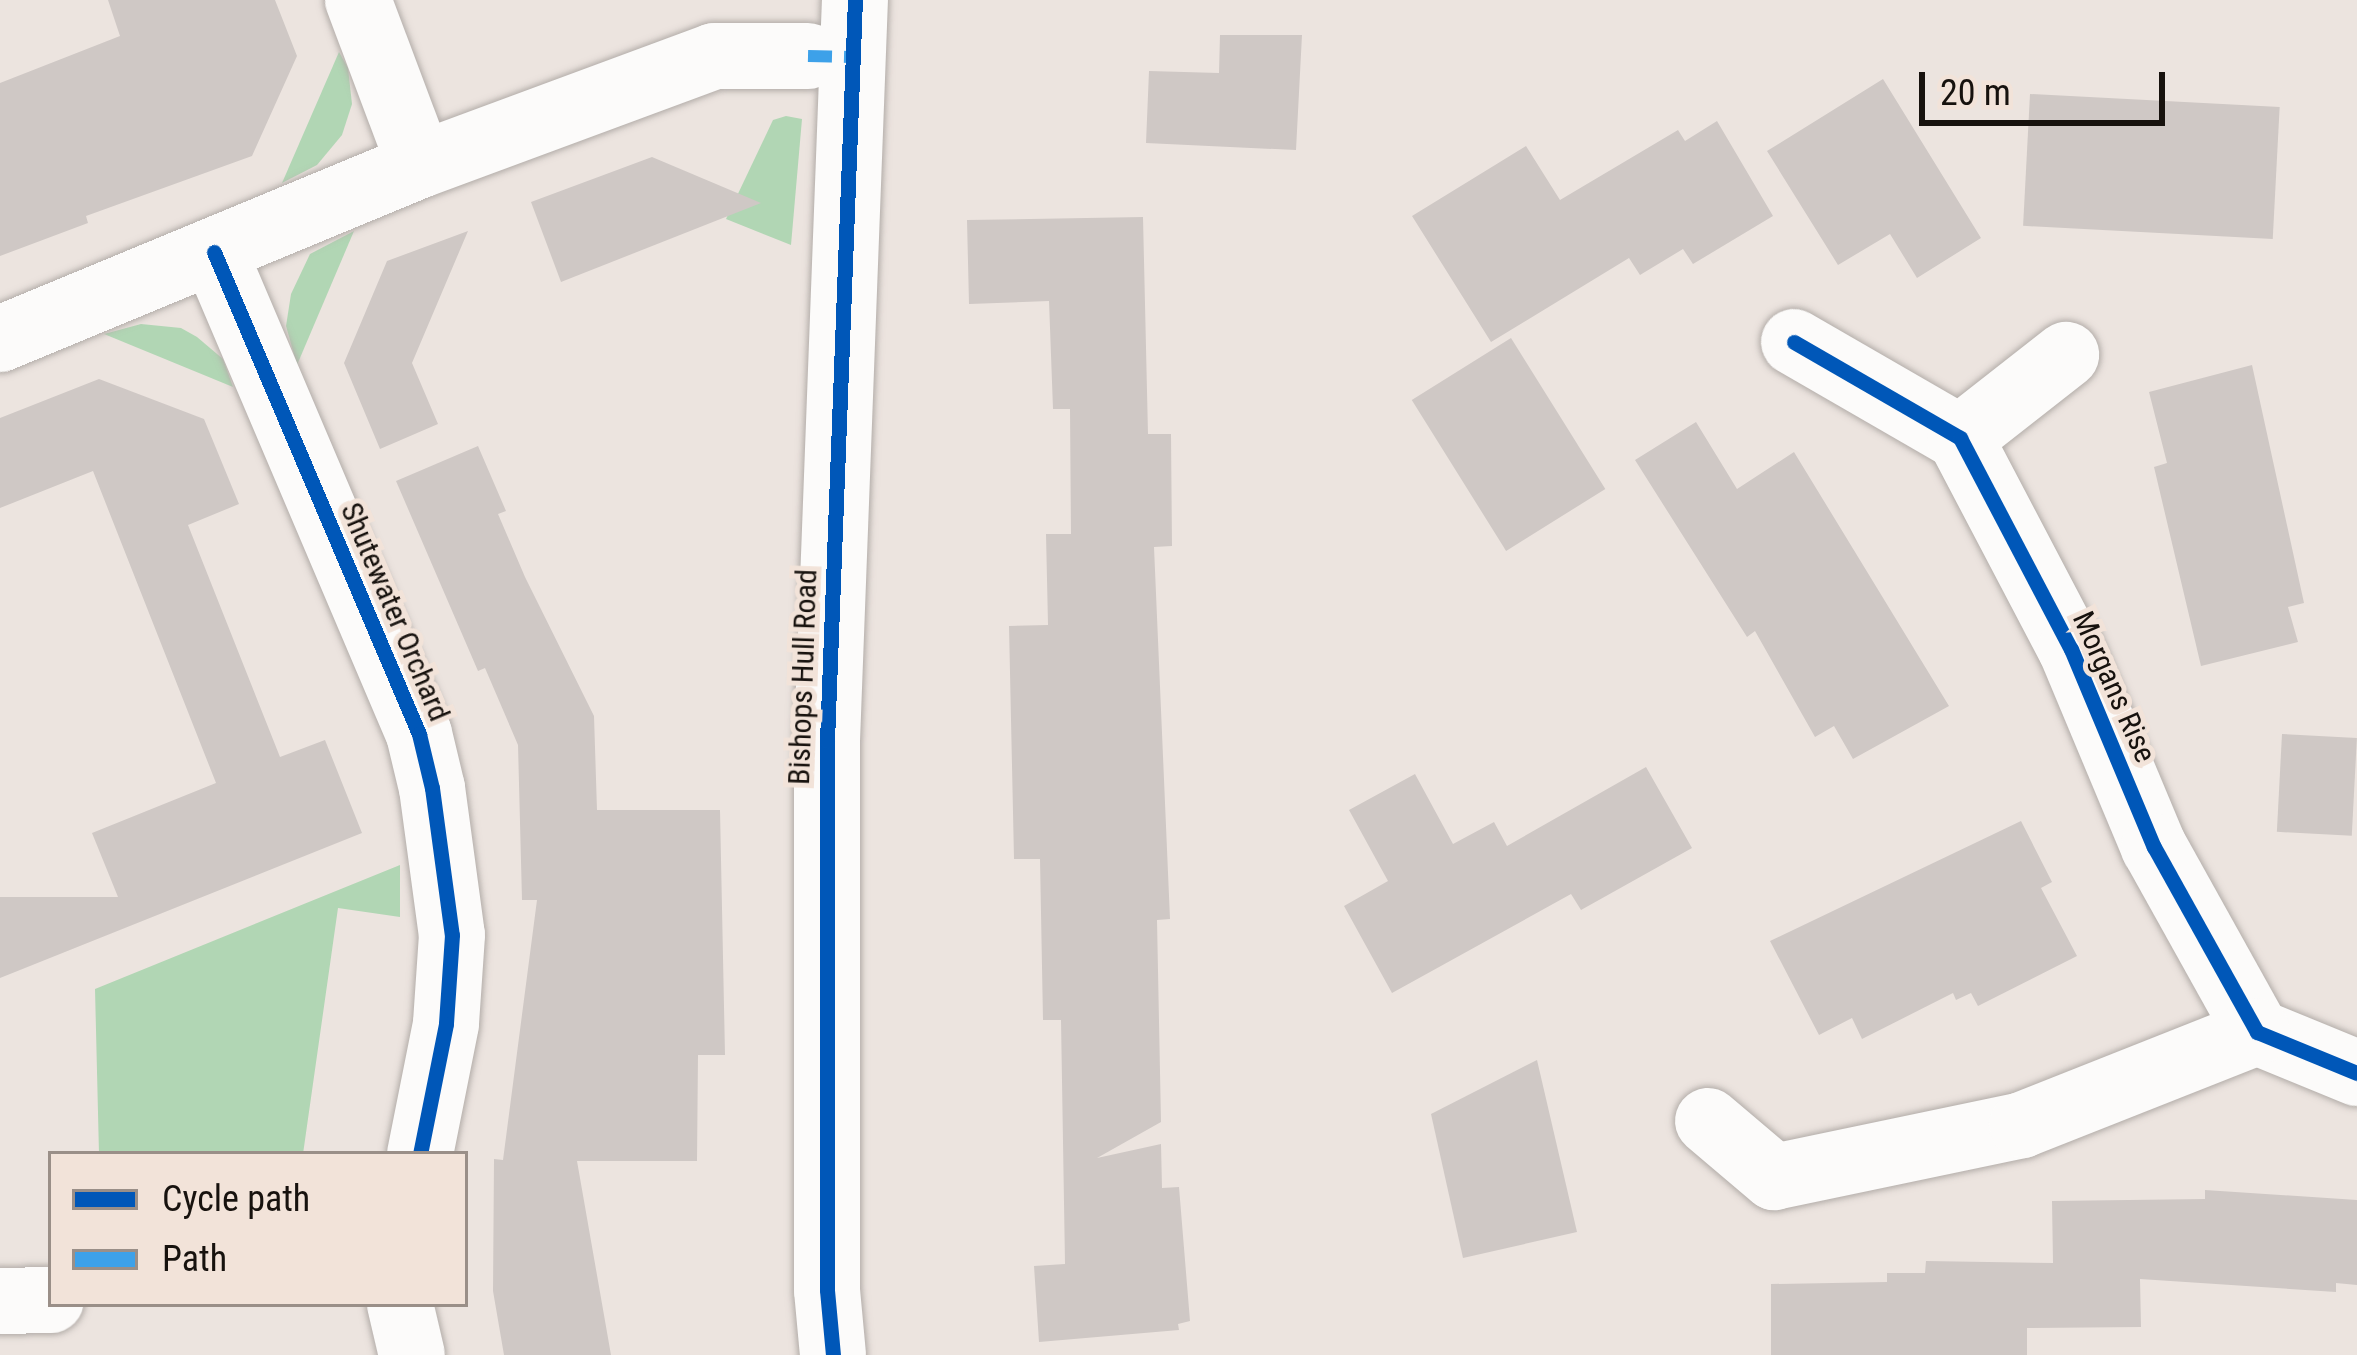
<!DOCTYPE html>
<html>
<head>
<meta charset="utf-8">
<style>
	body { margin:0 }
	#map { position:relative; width:2357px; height:1355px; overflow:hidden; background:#ece4df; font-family:"Roboto Condensed",sans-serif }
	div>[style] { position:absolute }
	.green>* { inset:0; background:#b1d6b4 }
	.building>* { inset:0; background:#cfc8c5; transform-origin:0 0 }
	.roads { filter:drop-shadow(0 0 3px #b3ada9) drop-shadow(0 0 3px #b3ada9) }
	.minor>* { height:66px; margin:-33px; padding:0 33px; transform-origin:33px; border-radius:33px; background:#fcfbfa }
	.quiet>* { height:12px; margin-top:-6px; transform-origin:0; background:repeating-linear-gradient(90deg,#3da1e9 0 24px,transparent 0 36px) }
	.cycleway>* { height:15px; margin:-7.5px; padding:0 7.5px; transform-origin:7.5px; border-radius:7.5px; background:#0057b8 }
	span { translate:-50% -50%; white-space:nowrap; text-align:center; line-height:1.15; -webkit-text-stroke:10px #f2e3d9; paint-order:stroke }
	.street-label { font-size:30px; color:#17120e }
	.legend { position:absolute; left:48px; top:1151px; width:420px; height:156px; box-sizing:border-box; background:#f2e3d9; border:3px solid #9a8f88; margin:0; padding:15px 21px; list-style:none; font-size:36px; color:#17120e }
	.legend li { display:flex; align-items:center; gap:24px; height:60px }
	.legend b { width:60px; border:3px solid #9a8f88 }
	.scale { position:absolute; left:1919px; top:72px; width:246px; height:54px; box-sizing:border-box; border:6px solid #17120e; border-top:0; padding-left:15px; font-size:36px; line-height:42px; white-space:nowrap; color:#17120e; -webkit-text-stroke:9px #f2e3d9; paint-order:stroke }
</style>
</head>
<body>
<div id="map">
	<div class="green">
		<i style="clip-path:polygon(339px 52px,348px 68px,352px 104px,342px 135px,317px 165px,282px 183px)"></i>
		<i style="clip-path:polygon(786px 116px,802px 119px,791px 245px,726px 219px,773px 120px)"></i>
		<i style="clip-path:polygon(354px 231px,297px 365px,286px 326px,291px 294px,310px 254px)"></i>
		<i style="clip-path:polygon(141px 324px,181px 328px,197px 337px,223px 359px,233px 387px,104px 334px)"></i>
		<i style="clip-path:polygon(400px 865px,400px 917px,338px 908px,303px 1154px,99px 1154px,95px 989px)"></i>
	</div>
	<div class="building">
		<i style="clip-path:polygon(108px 0,275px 0,297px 56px,252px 156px,86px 216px,88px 223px,0 256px,0 83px,120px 36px)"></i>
		<i style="clip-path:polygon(1220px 35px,1302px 35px,1296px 150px,1146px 143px,1149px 71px,1219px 73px)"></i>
		<i style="clip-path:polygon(1883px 79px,1981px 238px,1917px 278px,1890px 234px,1838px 265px,1767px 151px)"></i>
		<i style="left:2030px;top:94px;width:250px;height:132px;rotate:3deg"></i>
		<i style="clip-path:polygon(1717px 121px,1773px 216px,1693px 264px,1683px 249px,1640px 275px,1629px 258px,1491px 342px,1412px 216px,1526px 146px,1560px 200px,1678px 130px,1685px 141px)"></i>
		<i style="clip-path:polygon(652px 157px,761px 203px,561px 282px,531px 202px)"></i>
		<i style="clip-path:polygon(1143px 217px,1148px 434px,1171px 434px,1172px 546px,1154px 547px,1170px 919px,1157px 920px,1161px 1122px,1097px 1158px,1161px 1144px,1162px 1188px,1179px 1187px,1190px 1321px,1178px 1324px,1179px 1330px,1039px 1342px,1034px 1266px,1065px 1264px,1061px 1020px,1043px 1020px,1040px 859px,1014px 859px,1009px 626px,1048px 625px,1046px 534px,1071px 534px,1070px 409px,1053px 409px,1049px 301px,969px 304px,967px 220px)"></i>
		<i style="clip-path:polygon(468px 231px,412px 363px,438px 424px,380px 449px,344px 363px,387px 261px)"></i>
		<i style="left:1511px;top:338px;width:178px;height:117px;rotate:58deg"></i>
		<i style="clip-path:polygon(2252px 365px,2304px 603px,2288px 607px,2298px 642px,2201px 666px,2154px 467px,2167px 463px,2149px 392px)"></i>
		<i style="clip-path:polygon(99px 379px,204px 419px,239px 504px,188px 525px,280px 757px,325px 740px,362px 833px,0 978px,0 897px,118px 897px,92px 833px,216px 783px,93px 471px,0 508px,0 418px)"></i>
		<i style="clip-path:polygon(1696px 422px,1737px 489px,1794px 452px,1949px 706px,1853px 759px,1834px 726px,1815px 737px,1755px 631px,1747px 637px,1635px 460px)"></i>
		<i style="clip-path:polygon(478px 446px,506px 511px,498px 514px,525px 577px,594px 716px,597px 810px,720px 810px,725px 1055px,698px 1055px,697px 1161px,577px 1161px,611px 1355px,504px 1355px,493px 1291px,494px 1159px,503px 1160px,537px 900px,522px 900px,518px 745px,485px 668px,478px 671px,396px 481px)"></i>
		<i style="left:2282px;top:734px;width:75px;height:98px;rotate:3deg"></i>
		<i style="clip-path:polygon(1646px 767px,1692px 848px,1581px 910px,1571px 894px,1392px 993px,1344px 906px,1388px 881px,1349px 810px,1415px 774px,1453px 844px,1494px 822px,1507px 846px)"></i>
		<i style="clip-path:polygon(2021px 821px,2052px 882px,2041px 888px,2077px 956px,1978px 1006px,1971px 993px,1956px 1000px,1953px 993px,1862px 1039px,1852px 1018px,1819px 1035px,1770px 941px)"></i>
		<i style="clip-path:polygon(1537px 1060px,1577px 1232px,1463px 1258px,1431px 1114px)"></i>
		<i style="clip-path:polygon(2205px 1190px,2357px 1200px,2357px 1285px,2336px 1283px,2336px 1292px,2140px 1279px,2141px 1327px,2027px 1328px,2027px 1355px,1771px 1355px,1771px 1284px,1887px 1282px,1887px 1273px,1925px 1273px,1926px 1261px,2053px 1263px,2052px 1201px,2205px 1199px)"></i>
	</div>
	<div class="roads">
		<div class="minor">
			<i style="left:358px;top:0;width:176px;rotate:69.4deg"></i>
			<i style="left:214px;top:252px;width:524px;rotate:66.96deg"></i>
			<i style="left:419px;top:734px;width:56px;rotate:76.5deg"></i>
			<i style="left:432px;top:788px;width:148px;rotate:82.3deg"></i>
			<i style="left:452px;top:935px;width:89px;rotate:93.9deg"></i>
			<i style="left:446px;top:1024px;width:133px;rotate:101.3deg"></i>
			<i style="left:0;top:339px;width:455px;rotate:-22.5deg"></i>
			<i style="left:420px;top:165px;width:314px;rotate:-20.3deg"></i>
			<i style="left:714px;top:56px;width:94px"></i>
			<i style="left:1794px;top:342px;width:192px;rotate:30deg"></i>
			<i style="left:1960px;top:438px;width:238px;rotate:62.3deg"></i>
			<i style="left:2071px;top:649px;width:215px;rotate:67.3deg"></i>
			<i style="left:2154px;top:847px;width:212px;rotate:60.9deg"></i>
			<i style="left:2257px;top:1032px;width:108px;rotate:22.3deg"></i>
			<i style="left:1960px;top:438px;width:135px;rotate:-38.1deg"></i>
			<i style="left:1708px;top:1121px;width:87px;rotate:40.3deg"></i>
			<i style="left:1774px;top:1177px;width:253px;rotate:-11.8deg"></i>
			<i style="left:2022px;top:1125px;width:253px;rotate:-21.6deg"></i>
			<i style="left:0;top:1301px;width:51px;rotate:-1.1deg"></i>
			<i style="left:400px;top:1304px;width:52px;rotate:76.8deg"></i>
			<i style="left:833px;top:1355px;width:65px;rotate:-95.3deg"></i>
			<i style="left:827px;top:1290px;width:549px;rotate:-90deg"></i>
			<i style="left:827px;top:741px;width:742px;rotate:-87.84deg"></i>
		</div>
	</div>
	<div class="quiet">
		<i style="left:808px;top:56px;width:44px;rotate:1.3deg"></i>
	</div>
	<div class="cycleway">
		<i style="left:214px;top:252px;width:524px;rotate:66.96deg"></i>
		<i style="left:419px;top:734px;width:56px;rotate:76.5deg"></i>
		<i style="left:432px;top:788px;width:148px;rotate:82.3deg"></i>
		<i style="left:452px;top:935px;width:89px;rotate:93.9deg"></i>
		<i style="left:446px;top:1024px;width:133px;rotate:101.3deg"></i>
		<i style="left:1794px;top:342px;width:192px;rotate:30deg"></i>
		<i style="left:1960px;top:438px;width:238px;rotate:62.3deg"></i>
		<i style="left:2071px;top:649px;width:215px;rotate:67.3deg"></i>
		<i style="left:2154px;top:847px;width:212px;rotate:60.9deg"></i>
		<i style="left:2257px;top:1032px;width:108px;rotate:22.3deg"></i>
		<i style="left:833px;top:1355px;width:65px;rotate:-95.3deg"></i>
		<i style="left:827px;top:1290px;width:549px;rotate:-90deg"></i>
		<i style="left:827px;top:741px;width:742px;rotate:-87.84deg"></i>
	</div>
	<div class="street-label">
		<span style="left:395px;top:612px;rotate:67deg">Shutewater Orchard</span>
		<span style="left:803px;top:677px;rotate:-88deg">Bishops Hull Road</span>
		<span style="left:2114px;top:687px;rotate:66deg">Morgans Rise</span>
	</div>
	<ul class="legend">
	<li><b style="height:15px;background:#0057b8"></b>Cycle path</li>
	<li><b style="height:15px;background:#3da1e9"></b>Path</li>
	</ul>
	<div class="scale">20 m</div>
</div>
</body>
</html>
